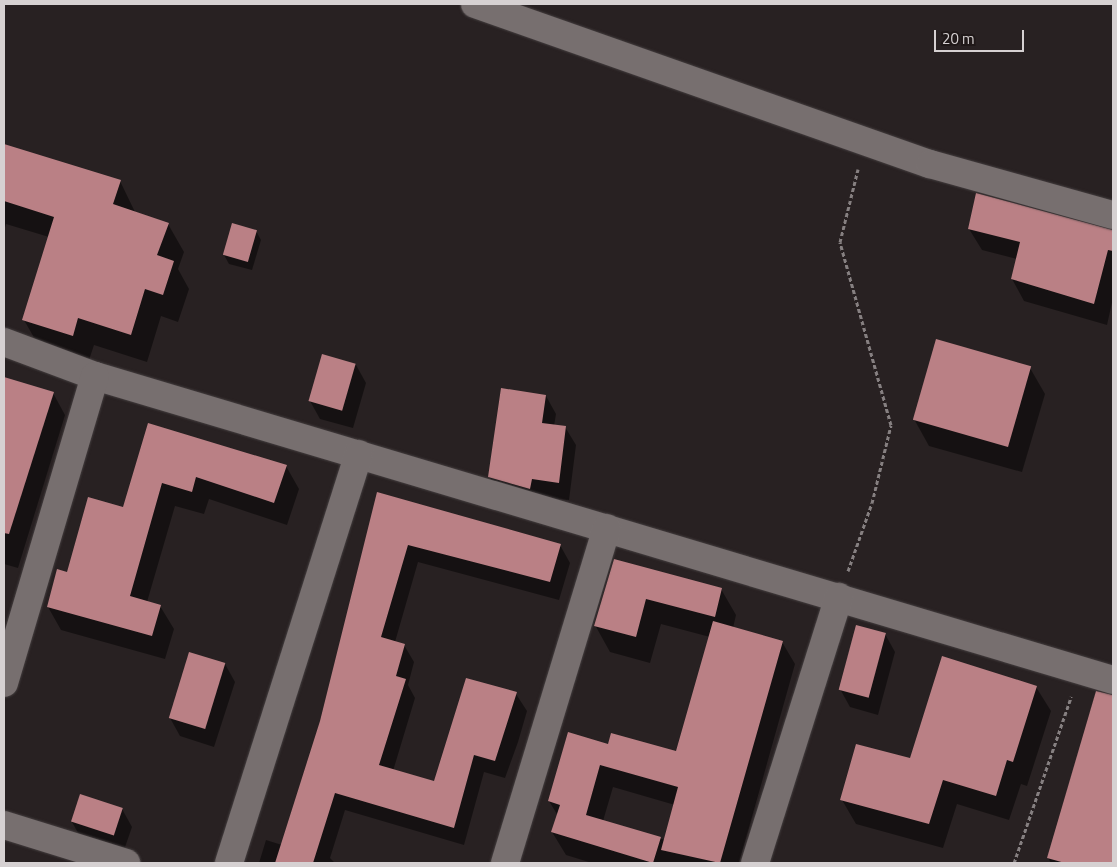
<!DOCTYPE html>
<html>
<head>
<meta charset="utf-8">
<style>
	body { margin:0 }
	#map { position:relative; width:1117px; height:867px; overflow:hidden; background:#282122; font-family:"Titillium Web",sans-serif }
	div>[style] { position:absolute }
	.shadow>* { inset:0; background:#0007 }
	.building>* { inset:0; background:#ba8085; transform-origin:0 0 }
	.path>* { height:3px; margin-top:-1.5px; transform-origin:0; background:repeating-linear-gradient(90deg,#868081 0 4px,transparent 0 6.5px) }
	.roads { filter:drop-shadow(0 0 1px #443e3f) drop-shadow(0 0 1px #443e3f) }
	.minor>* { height:28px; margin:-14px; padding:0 14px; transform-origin:14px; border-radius:14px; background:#776f6f }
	span { translate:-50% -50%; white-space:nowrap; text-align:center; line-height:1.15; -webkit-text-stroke:5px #1f1818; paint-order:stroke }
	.frame { position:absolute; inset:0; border:5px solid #d6d1d2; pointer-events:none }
	.scale { position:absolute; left:934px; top:30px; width:90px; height:22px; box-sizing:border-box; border:2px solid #d6d1d2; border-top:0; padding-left:6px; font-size:15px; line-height:18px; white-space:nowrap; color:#d6d1d2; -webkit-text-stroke:4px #1f1818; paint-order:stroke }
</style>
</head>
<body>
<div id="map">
	<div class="shadow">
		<i style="clip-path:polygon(4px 146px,120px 181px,135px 212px,168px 224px,184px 252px,178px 269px,189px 289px,178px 322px,161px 316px,147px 362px,94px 345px,88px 363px,40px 348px,24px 320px,49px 237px,6px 224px,4px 231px)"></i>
		<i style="clip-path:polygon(969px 229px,1113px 230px,1113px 298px,1107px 325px,1024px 301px,1012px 279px,1017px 259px,982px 250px)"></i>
		<i style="clip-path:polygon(256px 231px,261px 240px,252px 270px,229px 264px,224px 255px)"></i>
		<i style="clip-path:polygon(356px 365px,366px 383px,353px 428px,320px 419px,310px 401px)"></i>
		<i style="clip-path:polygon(1030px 368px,1045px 394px,1022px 472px,929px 446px,914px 419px)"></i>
		<i style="clip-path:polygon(4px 378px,53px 393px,65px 415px,18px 568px,4px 564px)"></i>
		<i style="clip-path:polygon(546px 396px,556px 414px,554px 426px,565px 427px,576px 445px,569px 500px,500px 495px,489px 477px)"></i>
		<i style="clip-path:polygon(149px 424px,286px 466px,299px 489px,287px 525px,209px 499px,204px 514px,175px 506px,147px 602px,160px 606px,174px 629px,165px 659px,61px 630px,48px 607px,68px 573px,124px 508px)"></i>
		<i style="clip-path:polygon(378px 493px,560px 545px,570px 563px,559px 600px,418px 562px,395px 642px,404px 645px,414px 662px,408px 685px,415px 698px,393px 771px,435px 783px,516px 694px,527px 711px,518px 742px,505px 778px,484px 772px,464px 845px,345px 810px,330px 858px,335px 863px,259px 863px,266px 840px,282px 845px,321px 721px)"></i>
		<i style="clip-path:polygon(evenodd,615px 560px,721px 589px,736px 615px,733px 628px,782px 642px,795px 664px,739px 863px,592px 863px,566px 855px,552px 832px,558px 816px,549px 801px,609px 745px,677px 753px,710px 637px,661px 624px,650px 663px,610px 652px,595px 625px,615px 560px,613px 787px,675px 805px,665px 840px,603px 821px,613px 787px)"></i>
		<i style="clip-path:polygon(885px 634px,895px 652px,878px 715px,850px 707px,840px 689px)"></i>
		<i style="clip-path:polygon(225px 664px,235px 682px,214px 747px,180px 736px,170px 718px)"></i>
		<i style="clip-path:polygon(1036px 687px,1051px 711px,1027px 786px,1021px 784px,1009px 820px,957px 804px,943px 848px,856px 824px,842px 800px)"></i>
		<i style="clip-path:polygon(1096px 692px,1113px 696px,1113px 863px,1051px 863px,1048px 858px)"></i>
		<i style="clip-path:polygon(122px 809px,132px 827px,123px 853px,82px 840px,72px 822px)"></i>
	</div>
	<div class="building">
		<i style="clip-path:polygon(4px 144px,121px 180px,113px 204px,169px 223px,157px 255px,174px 261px,163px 295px,145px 289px,131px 335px,78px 318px,73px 336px,22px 320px,54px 217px,4px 201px)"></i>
		<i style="clip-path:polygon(976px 193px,1113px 230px,1113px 251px,1108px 250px,1094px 304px,1011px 279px,1020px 242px,968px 229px)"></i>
		<i style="left:232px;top:223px;width:26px;height:33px;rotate:16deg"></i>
		<i style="left:936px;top:339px;width:99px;height:84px;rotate:16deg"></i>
		<i style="left:322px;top:354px;width:35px;height:49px;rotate:16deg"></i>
		<i style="clip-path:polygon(4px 377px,54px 392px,9px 534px,4px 533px)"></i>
		<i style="clip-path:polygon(501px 388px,546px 395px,542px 423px,566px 426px,559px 483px,532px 479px,530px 489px,488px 477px)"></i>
		<i style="clip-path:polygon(148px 423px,287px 465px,274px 503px,196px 477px,192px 492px,162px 483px,130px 596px,161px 605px,152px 636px,47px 607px,57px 569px,67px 572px,88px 497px,123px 507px)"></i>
		<i style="clip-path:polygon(377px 492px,561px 544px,550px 582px,408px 545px,381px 637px,405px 644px,396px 676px,406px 679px,379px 765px,434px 781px,466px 678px,517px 692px,495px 761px,474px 755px,454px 828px,335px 793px,313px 863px,275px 863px,320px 721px)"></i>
		<i style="clip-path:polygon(614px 559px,722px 588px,715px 617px,646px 599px,636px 637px,594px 626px)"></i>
		<i style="clip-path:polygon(713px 621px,783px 641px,720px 863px,661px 850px,678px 787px,600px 765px,586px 815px,661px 837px,653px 863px,551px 832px,560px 805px,548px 801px,568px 732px,608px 744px,611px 733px,676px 751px)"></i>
		<i style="left:856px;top:625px;width:31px;height:67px;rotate:15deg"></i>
		<i style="left:189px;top:652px;width:38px;height:69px;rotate:17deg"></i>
		<i style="clip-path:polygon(942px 656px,1037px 686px,1013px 762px,1007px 760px,996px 796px,943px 780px,929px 824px,840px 800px,856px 744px,910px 758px)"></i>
		<i style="clip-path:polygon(1096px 691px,1113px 695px,1113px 863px,1065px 863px,1047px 858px)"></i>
		<i style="left:80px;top:794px;width:45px;height:29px;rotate:18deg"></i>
	</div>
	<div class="path">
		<i style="left:848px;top:571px;width:72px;rotate:-70.6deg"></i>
		<i style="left:872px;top:503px;width:80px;rotate:-76.3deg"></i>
		<i style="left:891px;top:425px;width:190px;rotate:-105.6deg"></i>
		<i style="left:840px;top:242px;width:75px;rotate:-76.1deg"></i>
		<i style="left:1014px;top:863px;width:176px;rotate:-71deg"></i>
	</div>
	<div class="roads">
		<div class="minor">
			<i style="left:475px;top:4px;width:482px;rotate:19.4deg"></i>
			<i style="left:930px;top:164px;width:190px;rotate:15.6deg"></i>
			<i style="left:4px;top:342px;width:97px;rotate:20.5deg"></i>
			<i style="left:95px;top:376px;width:1062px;rotate:16.63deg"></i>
			<i style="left:4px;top:683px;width:320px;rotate:-73.5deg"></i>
			<i style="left:4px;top:825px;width:128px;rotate:17.3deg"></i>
			<i style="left:229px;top:863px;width:429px;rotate:-72.4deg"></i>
			<i style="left:505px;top:863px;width:350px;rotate:-73.1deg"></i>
			<i style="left:755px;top:863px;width:279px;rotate:-72.5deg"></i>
		</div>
	</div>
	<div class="frame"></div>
	<div class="scale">20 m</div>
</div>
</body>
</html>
